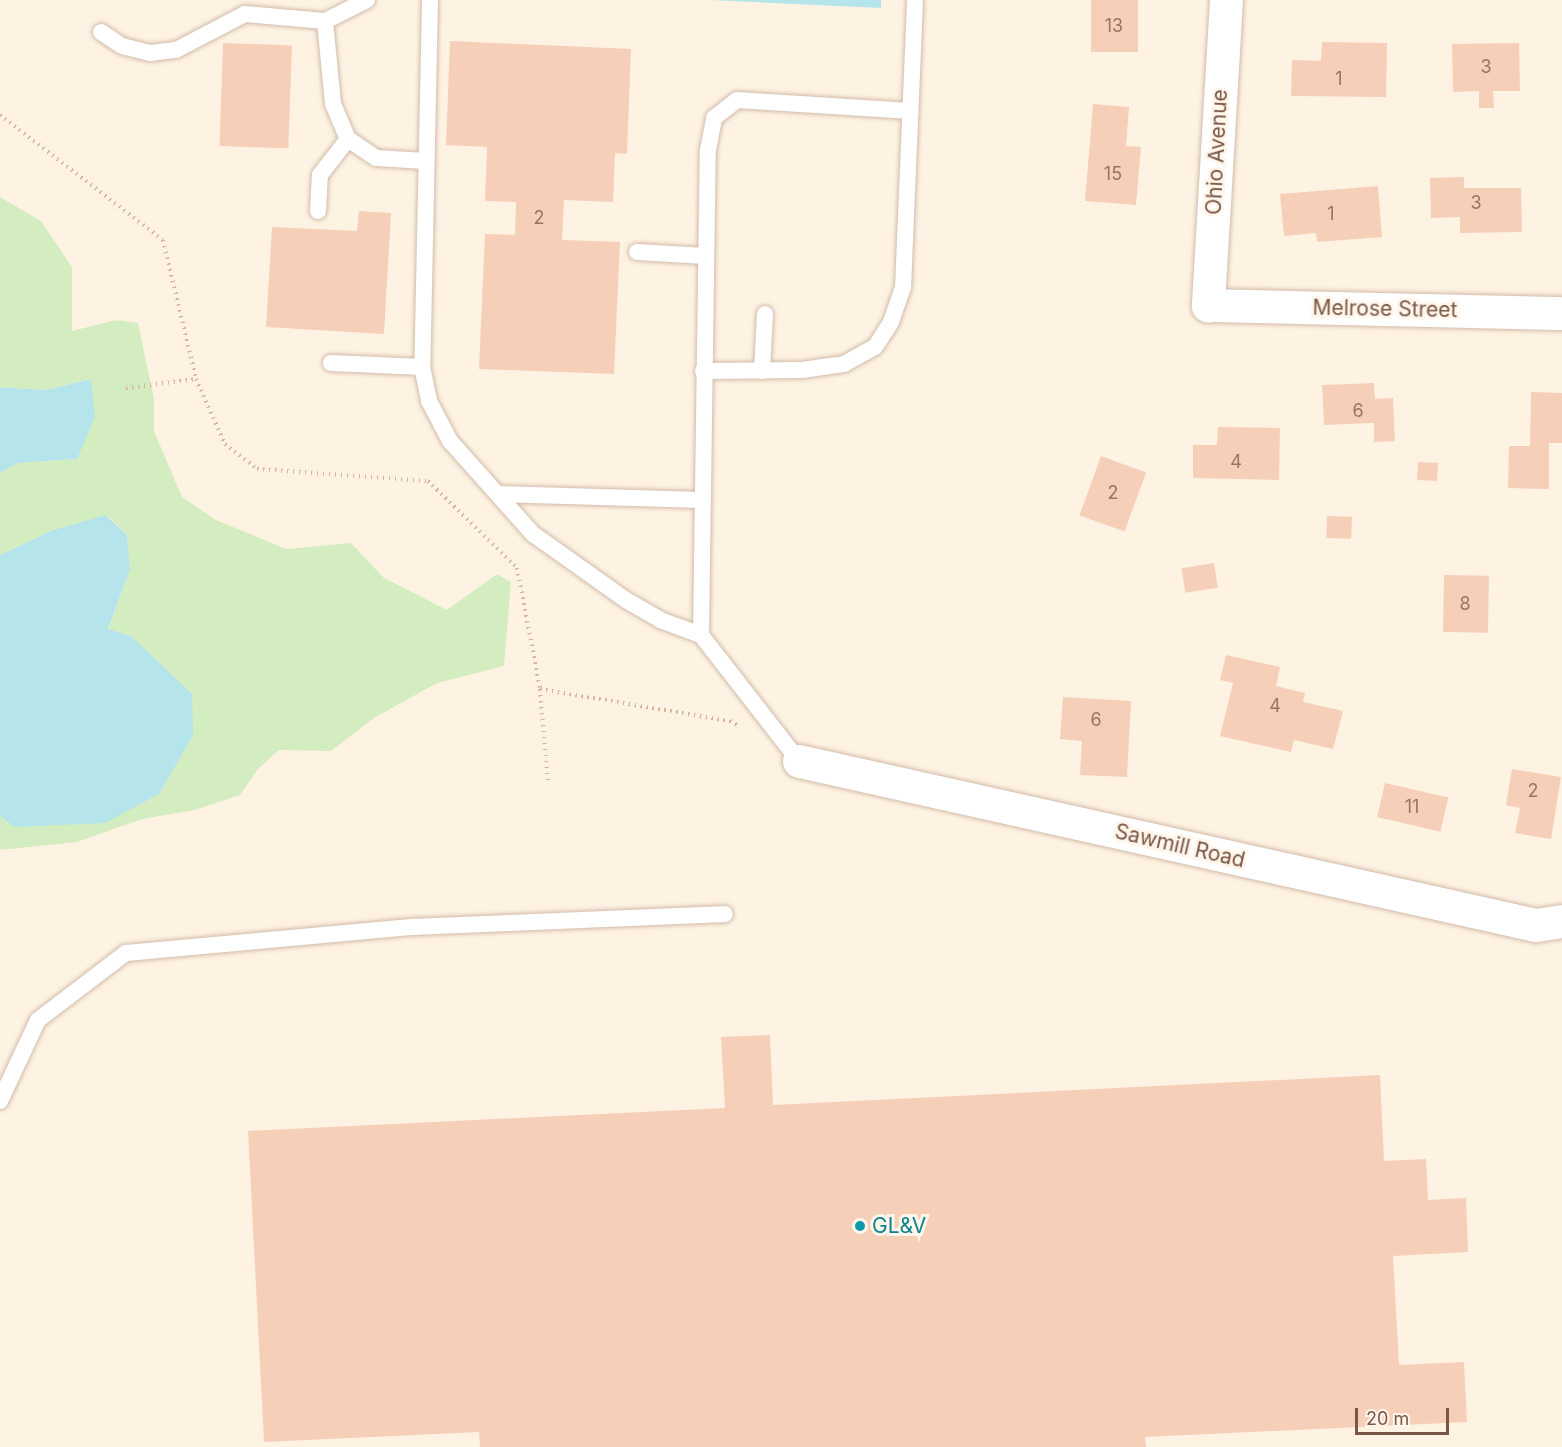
<!DOCTYPE html>
<html>
<head>
<meta charset="utf-8">
<style>
	body { margin:0 }
	#map { position:relative; width:1562px; height:1447px; overflow:hidden; background:#fef3e3; font-family:Inter,sans-serif }
	div>[style] { position:absolute }
	.green>* { inset:0; background:#d4edc0 }
	.water>* { inset:0; background:#b5e4ea }
	.building>* { inset:0; background:#f6cfb8; transform-origin:0 0 }
	.path>* { height:4px; margin-top:-2px; transform-origin:0; background:repeating-linear-gradient(90deg,#dbb29a 0 1.5px,transparent 0 6px) }
	.roads { filter:drop-shadow(0 0 2px #d3bbaa) drop-shadow(0 0 2px #d3bbaa) }
	.service>* { height:16px; margin:-8px; padding:0 8px; transform-origin:8px; border-radius:8px; background:#fff }
	.minor>* { height:33px; margin:-16.5px; padding:0 16.5px; transform-origin:16.5px; border-radius:16.5px; background:#fff }
	.dots>* { width:16px; height:16px; translate:-50% -50%; box-sizing:border-box; border:3px solid #fff6eb; border-radius:50% }
	span { translate:-50% -50%; white-space:nowrap; text-align:center; line-height:1.15; -webkit-text-stroke:6px #fff6eb; paint-order:stroke }
	.number-label { font-size:18px; color:#987562 }
	.number-label span { -webkit-text-stroke-width:0 }
	.street-label { font-size:21px; color:#795746 }
	.culture-label { font-size:21px; color:#0d838f }
	.left { translate:0 -50%; text-align:left }
	.scale { position:absolute; left:1355px; top:1408px; width:94px; height:27px; box-sizing:border-box; border:3px solid #795746; border-top:0; padding-left:8px; font-size:18px; line-height:21px; white-space:nowrap; color:#795746; -webkit-text-stroke:4px #fff6eb; paint-order:stroke }
</style>
</head>
<body>
<div id="map">
	<div class="green">
		<i style="clip-path:polygon(0 197px,41px 221px,72px 267px,72px 331px,116px 320px,138px 323px,154px 399px,154px 431px,182px 497px,216px 520px,286px 549px,351px 543px,384px 578px,447px 610px,497px 574px,511px 582px,504px 666px,437px 683px,374px 718px,331px 751px,279px 750px,258px 769px,240px 795px,195px 810px,142px 819px,77px 842px,0 850px,0 816px,14px 827px,157px 663px,131px 636px,108px 630px,130px 570px,127px 535px,107px 515px,53px 530px,0 555px,0 473px,18px 463px,77px 459px,90px 379px,46px 390px,0 387px)"></i>
	</div>
	<div class="water">
		<i style="clip-path:polygon(710px 0,881px 0,881px 8px)"></i>
		<i style="clip-path:polygon(91px 379px,95px 417px,77px 459px,18px 463px,0 473px,0 387px,46px 390px)"></i>
		<i style="clip-path:polygon(106px 515px,127px 535px,130px 570px,108px 629px,131px 636px,192px 694px,193px 735px,159px 794px,105px 823px,14px 827px,0 816px,0 555px,53px 530px)"></i>
	</div>
	<div class="building">
		<i style="left:1091px;top:0;width:47px;height:52px"></i>
		<i style="clip-path:polygon(450px 41px,631px 49px,627px 154px,615px 153px,613px 202px,564px 200px,562px 240px,620px 242px,614px 374px,479px 369px,485px 234px,515px 235px,516px 202px,485px 201px,487px 147px,446px 145px)"></i>
		<i style="clip-path:polygon(1322px 42px,1387px 43px,1386px 97px,1291px 96px,1292px 60px,1321px 61px)"></i>
		<i style="left:223px;top:43px;width:69px;height:103px;rotate:2deg"></i>
		<i style="clip-path:polygon(1519px 43px,1520px 91px,1493px 91px,1494px 108px,1479px 108px,1479px 91px,1453px 92px,1452px 44px)"></i>
		<i style="clip-path:polygon(1093px 104px,1129px 107px,1126px 146px,1141px 147px,1136px 205px,1085px 201px)"></i>
		<i style="clip-path:polygon(1464px 177px,1464px 188px,1521px 188px,1522px 232px,1460px 233px,1460px 217px,1431px 218px,1430px 178px)"></i>
		<i style="clip-path:polygon(1378px 186px,1382px 237px,1317px 242px,1316px 233px,1284px 236px,1280px 194px)"></i>
		<i style="clip-path:polygon(359px 211px,391px 213px,384px 334px,266px 327px,272px 227px,357px 231px)"></i>
		<i style="clip-path:polygon(1374px 383px,1375px 399px,1393px 398px,1395px 441px,1374px 442px,1374px 423px,1324px 425px,1322px 385px)"></i>
		<i style="clip-path:polygon(1531px 392px,1562px 393px,1562px 443px,1549px 443px,1549px 489px,1508px 488px,1509px 446px,1530px 446px)"></i>
		<i style="clip-path:polygon(1218px 427px,1280px 428px,1279px 480px,1193px 478px,1193px 445px,1217px 445px)"></i>
		<i style="left:1101px;top:456px;width:48px;height:63px;rotate:20deg"></i>
		<i style="left:1418px;top:462px;width:20px;height:18px;rotate:3deg"></i>
		<i style="left:1327px;top:516px;width:25px;height:22px;rotate:2deg"></i>
		<i style="left:1214px;top:563px;width:25px;height:33px;rotate:81deg"></i>
		<i style="left:1444px;top:575px;width:45px;height:57px;rotate:1deg"></i>
		<i style="clip-path:polygon(1226px 655px,1280px 667px,1276px 686px,1305px 693px,1303px 702px,1343px 711px,1333px 749px,1294px 740px,1291px 752px,1220px 736px,1233px 683px,1220px 680px)"></i>
		<i style="clip-path:polygon(1063px 697px,1131px 701px,1127px 777px,1080px 775px,1082px 741px,1060px 739px)"></i>
		<i style="clip-path:polygon(1512px 769px,1561px 777px,1551px 839px,1515px 833px,1520px 808px,1506px 805px)"></i>
		<i style="left:1385px;top:783px;width:65px;height:35px;rotate:13deg"></i>
		<i style="clip-path:polygon(770px 1035px,773px 1105px,1380px 1075px,1384px 1161px,1426px 1159px,1428px 1200px,1466px 1198px,1468px 1252px,1393px 1256px,1399px 1365px,1464px 1362px,1467px 1422px,1145px 1437px,1146px 1447px,480px 1447px,479px 1432px,264px 1442px,248px 1131px,725px 1108px,721px 1037px)"></i>
	</div>
	<div class="path">
		<i style="left:0;top:115px;width:205px;rotate:37.5deg"></i>
		<i style="left:163px;top:240px;width:143px;rotate:76.6deg"></i>
		<i style="left:196px;top:379px;width:71px;rotate:66deg"></i>
		<i style="left:225px;top:444px;width:41px;rotate:38deg"></i>
		<i style="left:257px;top:469px;width:171px;rotate:4deg"></i>
		<i style="left:428px;top:481px;width:124px;rotate:44.3deg"></i>
		<i style="left:517px;top:568px;width:123px;rotate:79.2deg"></i>
		<i style="left:540px;top:689px;width:93px;rotate:85.1deg"></i>
		<i style="left:126px;top:388px;width:71px;rotate:-7.3deg"></i>
		<i style="left:540px;top:689px;width:193px;rotate:9.6deg"></i>
		<i style="left:730px;top:721px;width:10px;rotate:29deg"></i>
	</div>
	<div class="roads">
		<div class="service">
			<i style="left:367px;top:0;width:47px;rotate:153.4deg"></i>
			<i style="left:325px;top:21px;width:83px;rotate:84.5deg"></i>
			<i style="left:333px;top:104px;width:38px;rotate:67deg"></i>
			<i style="left:348px;top:139px;width:34px;rotate:34deg"></i>
			<i style="left:376px;top:158px;width:50px;rotate:3.4deg"></i>
			<i style="left:430px;top:0;width:367px;rotate:91.2deg"></i>
			<i style="left:422px;top:367px;width:35px;rotate:78deg"></i>
			<i style="left:429px;top:401px;width:45px;rotate:62.3deg"></i>
			<i style="left:450px;top:441px;width:125px;rotate:48.3deg"></i>
			<i style="left:533px;top:534px;width:114px;rotate:35.4deg"></i>
			<i style="left:626px;top:600px;width:39px;rotate:30deg"></i>
			<i style="left:660px;top:620px;width:44px;rotate:20.1deg"></i>
			<i style="left:101px;top:32px;width:25px;rotate:34deg"></i>
			<i style="left:122px;top:46px;width:29px;rotate:14deg"></i>
			<i style="left:150px;top:53px;width:26px;rotate:-7deg"></i>
			<i style="left:176px;top:50px;width:78px;rotate:-27.6deg"></i>
			<i style="left:245px;top:14px;width:80px;rotate:5deg"></i>
			<i style="left:318px;top:211px;width:36px;rotate:-87deg"></i>
			<i style="left:320px;top:175px;width:46px;rotate:-52.1deg"></i>
			<i style="left:637px;top:252px;width:69px;rotate:3.3deg"></i>
			<i style="left:331px;top:363px;width:91px;rotate:2.5deg"></i>
			<i style="left:703px;top:371px;width:99px;rotate:-0.6deg"></i>
			<i style="left:802px;top:370px;width:42px;rotate:-8.1deg"></i>
			<i style="left:844px;top:364px;width:35px;rotate:-29deg"></i>
			<i style="left:875px;top:347px;width:30px;rotate:-57deg"></i>
			<i style="left:891px;top:322px;width:36px;rotate:-71deg"></i>
			<i style="left:903px;top:288px;width:288px;rotate:-87.6deg"></i>
			<i style="left:762px;top:371px;width:57px;rotate:-87deg"></i>
			<i style="left:498px;top:494px;width:204px;rotate:1.7deg"></i>
			<i style="left:799px;top:761px;width:160px;rotate:-127.9deg"></i>
			<i style="left:701px;top:635px;width:485px;rotate:-89.2deg"></i>
			<i style="left:708px;top:150px;width:33px;rotate:-79deg"></i>
			<i style="left:714px;top:118px;width:29px;rotate:-38deg"></i>
			<i style="left:737px;top:100px;width:174px;rotate:3.6deg"></i>
			<i style="left:0;top:1101px;width:89px;rotate:-64.9deg"></i>
			<i style="left:38px;top:1020px;width:111px;rotate:-37.3deg"></i>
			<i style="left:126px;top:953px;width:289px;rotate:-5.2deg"></i>
			<i style="left:414px;top:927px;width:311px;rotate:-2.4deg"></i>
		</div>
		<div class="minor">
			<i style="left:1226px;top:0;width:306px;rotate:93.4deg"></i>
			<i style="left:1208px;top:305px;width:354px;rotate:1.3deg"></i>
			<i style="left:799px;top:761px;width:755px;rotate:12.55deg"></i>
			<i style="left:1536px;top:925px;width:26px;rotate:-9deg"></i>
		</div>
	</div>
	<div class="dots">
		<i style="left:860px;top:1226px;background:#0f9aa8"></i>
	</div>
	<div class="number-label">
		<span style="left:1114px;top:26px">13</span>
		<span style="left:1486px;top:67px">3</span>
		<span style="left:1339px;top:79px">1</span>
		<span style="left:1113px;top:174px">15</span>
		<span style="left:1476px;top:203px">3</span>
		<span style="left:1331px;top:214px">1</span>
		<span style="left:539px;top:218px">2</span>
		<span style="left:1358px;top:411px">6</span>
		<span style="left:1236px;top:462px">4</span>
		<span style="left:1113px;top:493px">2</span>
		<span style="left:1465px;top:604px">8</span>
		<span style="left:1275px;top:706px">4</span>
		<span style="left:1096px;top:720px">6</span>
		<span style="left:1533px;top:791px">2</span>
		<span style="left:1412px;top:807px">11</span>
	</div>
	<div class="street-label">
		<span style="left:1217px;top:152px;rotate:-87deg">Ohio Avenue</span>
		<span style="left:1385px;top:309px;rotate:1deg">Melrose Street</span>
		<span style="left:1180px;top:846px;rotate:13deg">Sawmill Road</span>
	</div>
	<div class="culture-label">
		<span class="left" style="left:872px;top:1226px">GL&amp;V</span>
	</div>
	<div class="scale">20 m</div>
</div>
</body>
</html>
